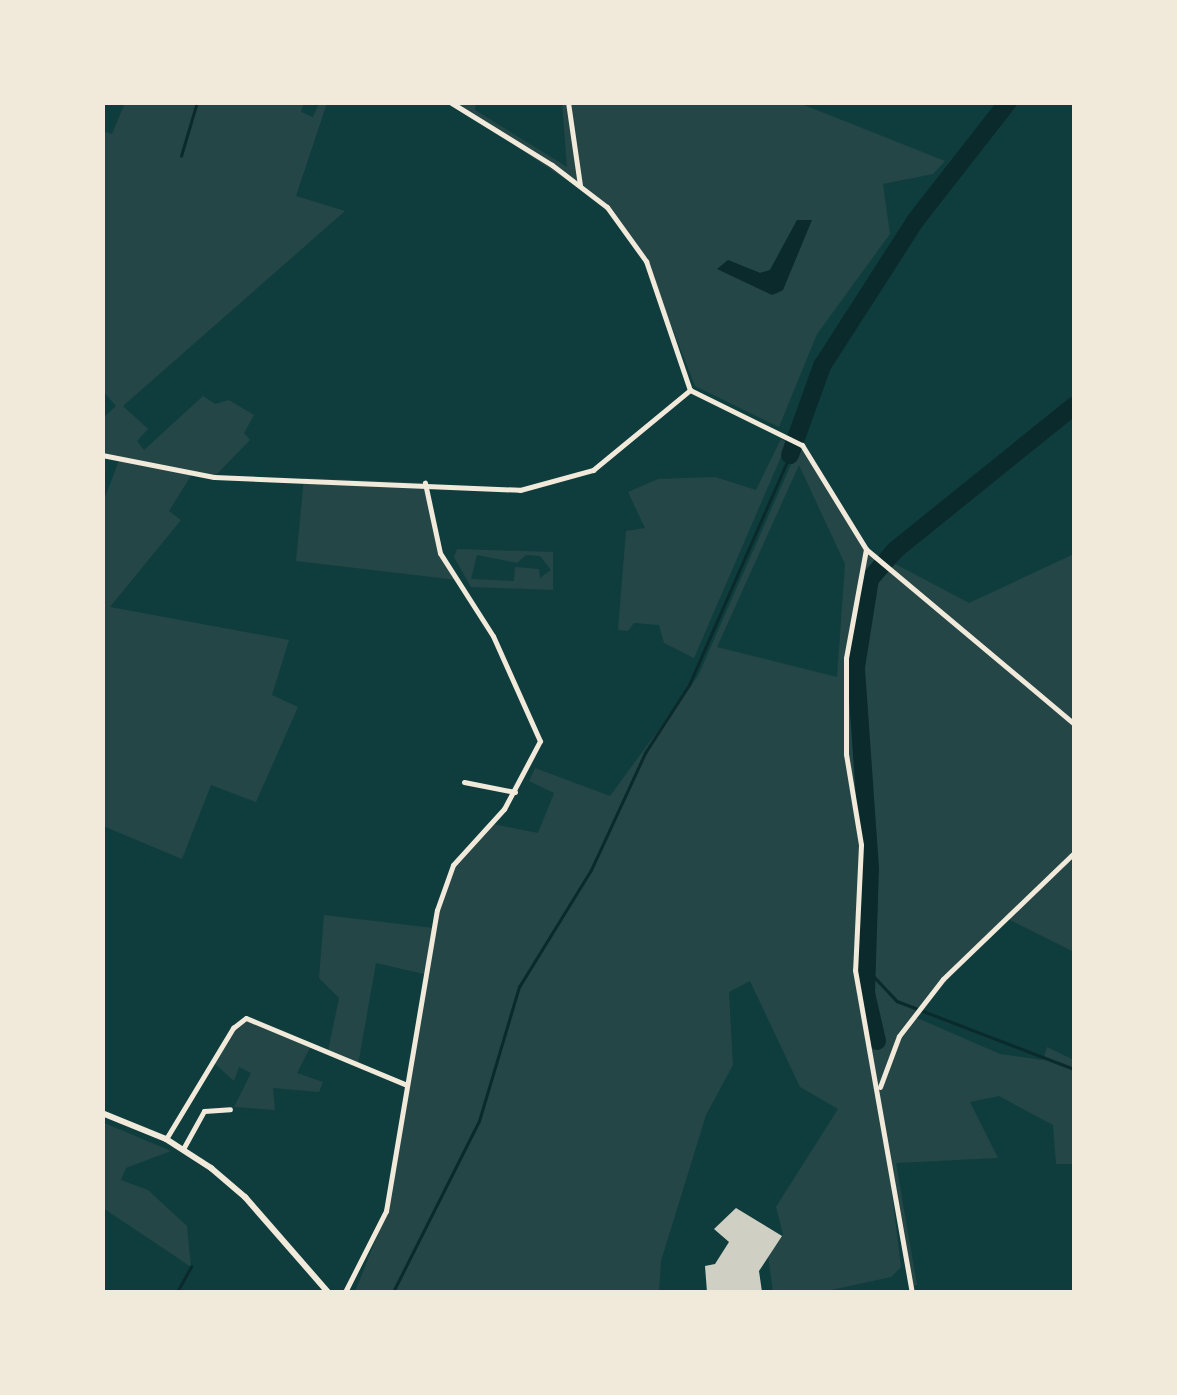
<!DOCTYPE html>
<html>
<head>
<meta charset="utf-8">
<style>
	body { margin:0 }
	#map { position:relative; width:1177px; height:1395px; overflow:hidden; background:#0f3d3e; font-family:Spectral,serif }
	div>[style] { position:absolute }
	.green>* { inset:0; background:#244646 }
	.water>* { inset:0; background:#0a2a2b }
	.stream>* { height:2.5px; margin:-1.25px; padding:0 1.25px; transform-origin:1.25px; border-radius:1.25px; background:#0a2a2b }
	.river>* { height:18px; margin:-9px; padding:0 9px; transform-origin:9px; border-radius:9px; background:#0a2a2b }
	.building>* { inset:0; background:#cfcfc3 }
	.minor>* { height:5px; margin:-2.5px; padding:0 2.5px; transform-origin:2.5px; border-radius:2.5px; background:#f1e9da }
	.tertiary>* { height:6px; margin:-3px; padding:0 3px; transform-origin:3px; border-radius:3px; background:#f1e9da }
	span { translate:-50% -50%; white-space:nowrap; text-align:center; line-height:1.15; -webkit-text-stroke:9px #f1e9da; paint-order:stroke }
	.frame { position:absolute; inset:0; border:105px solid #f1e9da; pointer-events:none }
</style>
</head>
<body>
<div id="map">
	<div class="green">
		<i style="clip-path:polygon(125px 103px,304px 103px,301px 112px,313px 117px,319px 103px,327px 103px,296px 196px,345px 211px,123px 406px,148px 429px,137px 441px,144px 450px,203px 396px,215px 404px,229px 400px,254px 415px,244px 433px,250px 440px,214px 477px,192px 474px,169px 511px,181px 520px,110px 607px,289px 640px,272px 695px,298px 707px,256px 802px,211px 785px,182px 859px,103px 826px,102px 505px,120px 458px,103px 455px,103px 418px,116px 406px,103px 391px,103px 131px,112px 134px)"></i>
		<i style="clip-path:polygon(evenodd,451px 103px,476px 103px,475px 110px,567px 167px,562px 103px,799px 103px,945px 161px,933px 174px,883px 184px,890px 234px,817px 334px,779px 427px,695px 386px,646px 261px,607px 207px,451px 103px,797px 221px,783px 290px,776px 294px,728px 260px,760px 273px,770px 270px,797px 221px)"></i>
		<i style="clip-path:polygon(781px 439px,787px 443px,694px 658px,664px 643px,659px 625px,634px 623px,628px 631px,618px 630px,626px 531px,645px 528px,628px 492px,658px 479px,686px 478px,715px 477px,756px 490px)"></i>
		<i style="clip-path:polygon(evenodd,800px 444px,867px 549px,969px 603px,1074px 554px,1074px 952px,1004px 917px,915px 1017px,1000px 1054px,1043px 1060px,1047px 1047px,1074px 1060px,1074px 1164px,1056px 1164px,1053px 1125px,999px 1096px,970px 1102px,998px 1158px,896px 1163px,917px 1285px,911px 1286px,886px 1145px,901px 1267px,891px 1277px,822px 1292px,773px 1292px,768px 1255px,783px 1234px,776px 1207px,838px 1109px,800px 1087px,750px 981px,729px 992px,733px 1065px,706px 1115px,661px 1261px,659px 1292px,355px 1292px,387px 1211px,439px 910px,454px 865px,488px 823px,538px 833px,554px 793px,529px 781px,535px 768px,610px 796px,698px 676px,800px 444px,799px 465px,845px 564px,837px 677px,717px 647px,799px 465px)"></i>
		<i style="clip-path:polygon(304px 478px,425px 483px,438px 547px,457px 580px,296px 561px)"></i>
		<i style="clip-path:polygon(evenodd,457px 549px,553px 552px,553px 590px,471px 587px,454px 557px,457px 549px,477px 555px,517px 563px,526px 555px,540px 556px,551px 570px,540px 578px,539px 569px,515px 567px,514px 581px,471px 579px,477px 555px)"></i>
		<i style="clip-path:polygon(324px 915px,433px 928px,424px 974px,376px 963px,358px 1065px,328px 1051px,339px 998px,319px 978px)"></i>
		<i style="clip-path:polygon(246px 1018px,312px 1044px,297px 1073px,323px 1082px,319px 1092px,273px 1088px,275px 1110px,234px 1107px,251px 1073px,239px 1067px,234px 1081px,214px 1063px,233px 1028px)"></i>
		<i style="clip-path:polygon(102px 1122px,171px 1151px,126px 1168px,121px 1180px,148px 1190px,187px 1226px,191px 1267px,103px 1208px)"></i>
	</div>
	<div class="water">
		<i style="clip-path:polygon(797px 220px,812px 220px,783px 290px,772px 295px,717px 269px,728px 260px,760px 273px,770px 270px)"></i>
	</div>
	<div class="stream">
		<i style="left:181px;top:156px;width:56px;rotate:-73.5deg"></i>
		<i style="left:867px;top:969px;width:44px;rotate:46.8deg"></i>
		<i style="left:897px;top:1001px;width:190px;rotate:21deg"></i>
		<i style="left:177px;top:1292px;width:29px;rotate:-61deg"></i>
		<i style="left:393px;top:1292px;width:191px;rotate:-63.3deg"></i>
		<i style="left:479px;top:1121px;width:140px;rotate:-73.4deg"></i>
		<i style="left:519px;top:987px;width:137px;rotate:-58.4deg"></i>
		<i style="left:591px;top:870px;width:129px;rotate:-65.2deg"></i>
		<i style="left:645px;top:753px;width:81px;rotate:-57.1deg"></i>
		<i style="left:689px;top:685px;width:251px;rotate:-66.3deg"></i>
	</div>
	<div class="river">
		<i style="left:790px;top:455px;width:95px;rotate:-70.2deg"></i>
		<i style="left:822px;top:366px;width:172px;rotate:-57.3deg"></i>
		<i style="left:915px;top:221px;width:151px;rotate:-52deg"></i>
		<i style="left:877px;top:1041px;width:49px;rotate:-102.9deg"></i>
		<i style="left:866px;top:993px;width:124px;rotate:-88.2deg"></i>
		<i style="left:870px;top:869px;width:202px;rotate:-94deg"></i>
		<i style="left:856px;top:667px;width:89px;rotate:-81deg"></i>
		<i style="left:870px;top:579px;width:37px;rotate:-49deg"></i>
		<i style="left:894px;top:551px;width:231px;rotate:-38.9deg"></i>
	</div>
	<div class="building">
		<i style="clip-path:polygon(736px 1208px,782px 1236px,759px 1271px,762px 1292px,707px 1292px,705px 1266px,715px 1264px,729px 1242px,714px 1229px)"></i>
	</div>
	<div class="minor">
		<i style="left:450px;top:102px;width:120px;rotate:31.7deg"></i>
		<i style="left:552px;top:165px;width:69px;rotate:37.4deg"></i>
		<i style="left:607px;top:207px;width:67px;rotate:54.2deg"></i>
		<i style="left:646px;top:261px;width:136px;rotate:71.2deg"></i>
		<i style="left:568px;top:102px;width:84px;rotate:81.8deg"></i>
		<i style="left:690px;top:390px;width:125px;rotate:26.2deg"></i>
		<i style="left:802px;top:445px;width:122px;rotate:58.4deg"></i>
		<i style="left:866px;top:549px;width:111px;rotate:100.4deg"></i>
		<i style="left:846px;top:658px;width:96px;rotate:90deg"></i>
		<i style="left:846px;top:754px;width:92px;rotate:80.6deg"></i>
		<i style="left:861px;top:845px;width:125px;rotate:92.7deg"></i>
		<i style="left:855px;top:970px;width:327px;rotate:80deg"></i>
		<i style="left:102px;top:455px;width:114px;rotate:11.1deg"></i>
		<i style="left:214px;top:477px;width:306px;rotate:2.4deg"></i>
		<i style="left:520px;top:490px;width:76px;rotate:-15.3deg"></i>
		<i style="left:593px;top:470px;width:126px;rotate:-39.5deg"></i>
		<i style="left:867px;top:550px;width:270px;rotate:40deg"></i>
		<i style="left:464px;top:782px;width:52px;rotate:11.1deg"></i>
		<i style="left:880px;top:1087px;width:54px;rotate:-69.6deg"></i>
		<i style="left:899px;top:1036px;width:72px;rotate:-52.3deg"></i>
		<i style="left:943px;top:979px;width:182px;rotate:-43.9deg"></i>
		<i style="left:166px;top:1139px;width:130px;rotate:-58.9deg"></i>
		<i style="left:233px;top:1028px;width:16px;rotate:-38deg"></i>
		<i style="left:246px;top:1018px;width:174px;rotate:22.6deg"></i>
		<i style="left:183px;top:1149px;width:43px;rotate:-61.1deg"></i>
		<i style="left:204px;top:1111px;width:26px;rotate:-4deg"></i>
		<i style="left:345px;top:1292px;width:91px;rotate:-63.2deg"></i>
		<i style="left:386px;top:1211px;width:305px;rotate:-80.4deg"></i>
		<i style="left:437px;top:910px;width:48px;rotate:-70.4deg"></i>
		<i style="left:453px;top:865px;width:76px;rotate:-47.7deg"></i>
		<i style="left:504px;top:809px;width:77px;rotate:-62.1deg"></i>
		<i style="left:540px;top:741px;width:115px;rotate:-114.1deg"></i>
		<i style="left:493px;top:636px;width:98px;rotate:-122.6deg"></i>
		<i style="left:440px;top:553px;width:72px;rotate:-102.1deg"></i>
	</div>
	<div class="tertiary">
		<i style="left:102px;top:1113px;width:69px;rotate:22.1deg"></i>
		<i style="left:166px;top:1139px;width:54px;rotate:32.8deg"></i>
		<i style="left:211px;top:1168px;width:45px;rotate:40.5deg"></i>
		<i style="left:245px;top:1197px;width:126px;rotate:48.9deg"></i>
	</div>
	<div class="frame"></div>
</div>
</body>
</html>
